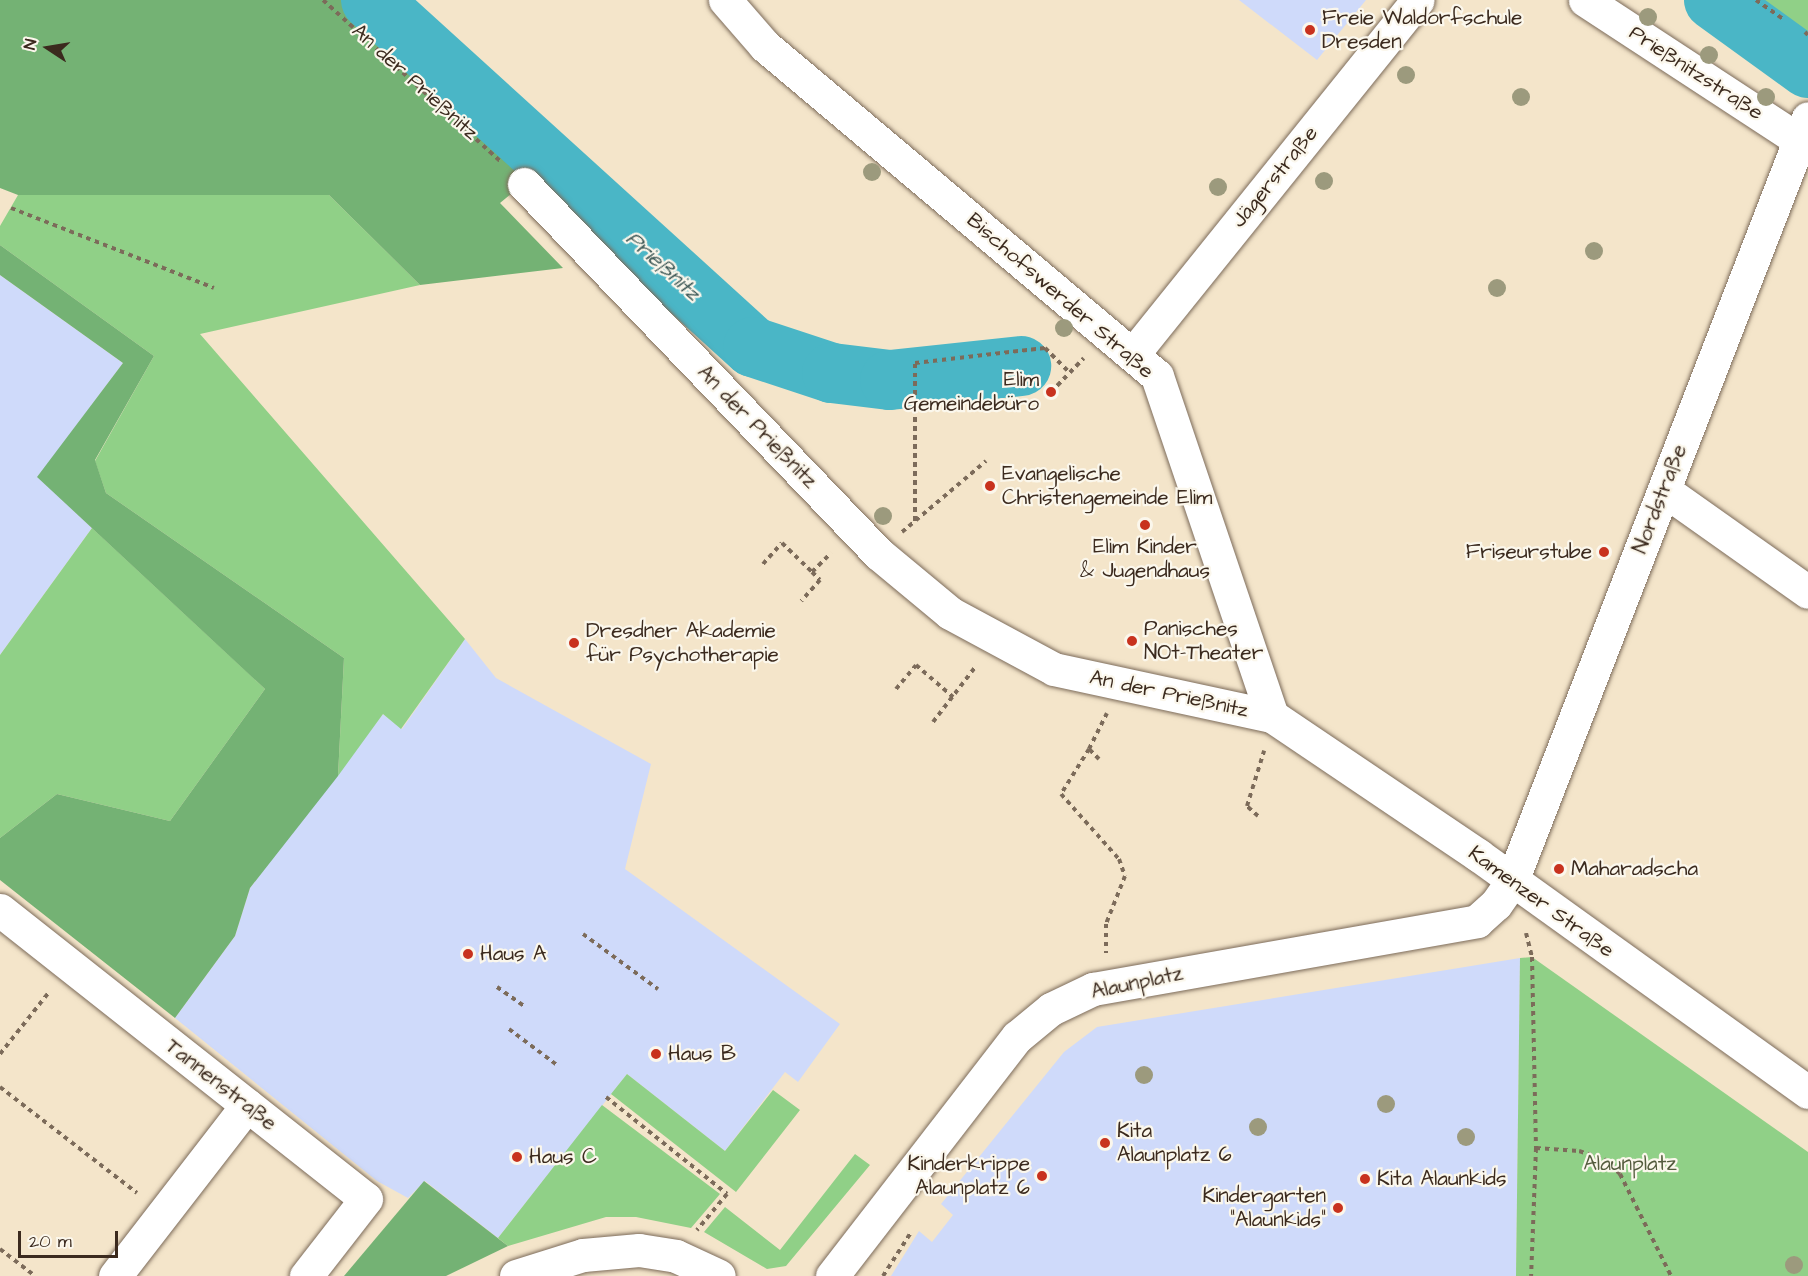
<!DOCTYPE html>
<html>
<head>
<meta charset="utf-8">
<style>
	body { margin:0 }
	#map { position:relative; width:1808px; height:1276px; overflow:hidden; background:#f4e5ca; font-family:"Architects Daughter",sans-serif }
	div>[style] { position:absolute }
	.built>* { inset:0; background:#cfdafa }
	.green>* { inset:0; background:#90d087 }
	.forest>* { inset:0; background:#74b274 }
	.river>* { height:60px; margin:-30px; padding:0 30px; transform-origin:30px; border-radius:30px; background:#4ab6c6 }
	.path>* { height:4px; margin-top:-2px; transform-origin:0; background:repeating-linear-gradient(90deg,#7c6b5a 0 4.5px,transparent 0 9px) }
	.roads { filter:drop-shadow(0 0 2px #7c6b5a) drop-shadow(0 0 2px #7c6b5a) }
	.minor>* { height:33px; margin:-16.5px; padding:0 16.5px; transform-origin:16.5px; border-radius:16.5px; background:#fff }
	.trees>* { width:18px; height:18px; margin:-9px; border-radius:50%; background:#9c9a7d }
	.dots>* { width:16px; height:16px; translate:-50% -50%; box-sizing:border-box; border:3px solid #fbf7ec; border-radius:50% }
	span { translate:-50% -50%; white-space:nowrap; text-align:center; line-height:1.15; -webkit-text-stroke:4.5px #fbf7ec; paint-order:stroke }
	.poi-label { font-size:21px; color:#3b2a1e }
	.left { translate:0 -50%; text-align:left }
	.right { translate:-100% -50%; text-align:right }
	.street-label { font-size:21px; color:#3b2a1e }
	.park-label { font-size:21px; color:#545c3e }
	.water-label { font-size:22px; color:#405b59; font-style:italic }
	.north { position:absolute; left:18px; top:18px; width:60px; height:60px; -webkit-text-stroke:4px #fbf7ec; paint-order:stroke; rotate:282deg; font-size:16px; font-weight:700; line-height:24px; text-align:center; color:#3b2a1e }
	.north::after { content:''; display:block; margin:auto; width:21px; height:27px; background:#3b2a1e; clip-path:polygon(50% 0,100% 100%,50% 72%,0 100%) }
	.scale { position:absolute; left:18px; top:1231px; width:100px; height:27px; box-sizing:border-box; border:3px solid #3b2a1e; border-top:0; padding-left:8px; font-size:18px; line-height:21px; white-space:nowrap; color:#3b2a1e; -webkit-text-stroke:4px #fbf7ec; paint-order:stroke }
</style>
</head>
<body>
<div id="map">
	<div class="built">
		<i style="clip-path:polygon(1239px 0,1366px 0,1317px 60px)"></i>
		<i style="clip-path:polygon(0 275px,123px 363px,38px 477px,92px 528px,0 655px)"></i>
		<i style="clip-path:polygon(465px 639px,496px 678px,651px 764px,625px 869px,840px 1024px,798px 1082px,785px 1072px,725px 1151px,627px 1074px,498px 1238px,425px 1181px,408px 1198px,377px 1181px,175px 1018px,235px 936px,250px 888px,383px 714px,402px 729px)"></i>
		<i style="clip-path:polygon(1520px 958px,1516px 1276px,891px 1276px,919px 1231px,932px 1242px,953px 1215px,941px 1204px,1064px 1052px,1097px 1027px)"></i>
	</div>
	<div class="green">
		<i style="clip-path:polygon(1748px 0,1808px 0,1808px 41px)"></i>
		<i style="clip-path:polygon(18px 195px,329px 195px,420px 285px,200px 334px,465px 639px,401px 729px,383px 714px,338px 776px,344px 658px,106px 493px,95px 461px,154px 356px,0 245px,0 226px)"></i>
		<i style="clip-path:polygon(92px 528px,265px 689px,170px 821px,57px 794px,0 838px,0 655px)"></i>
		<i style="clip-path:polygon(1532px 957px,1808px 1152px,1808px 1276px,1516px 1276px,1520px 958px)"></i>
		<i style="clip-path:polygon(627px 1074px,725px 1151px,773px 1090px,800px 1110px,736px 1192px,611px 1094px)"></i>
		<i style="clip-path:polygon(602px 1105px,720px 1194px,691px 1228px,636px 1217px,606px 1217px,508px 1246px,498px 1238px)"></i>
		<i style="clip-path:polygon(855px 1154px,870px 1165px,786px 1266px,767px 1269px,704px 1232px,725px 1207px,780px 1250px)"></i>
	</div>
	<div class="forest">
		<i style="clip-path:polygon(0 0,392px 0,562px 152px,500px 203px,563px 268px,420px 285px,329px 195px,18px 195px,0 188px)"></i>
		<i style="clip-path:polygon(0 245px,154px 356px,95px 460px,106px 493px,344px 658px,338px 776px,250px 888px,235px 936px,175px 1018px,0 880px,0 838px,57px 794px,170px 821px,265px 689px,37px 477px,123px 363px,0 275px)"></i>
		<i style="clip-path:polygon(424px 1181px,508px 1246px,446px 1276px,344px 1276px)"></i>
	</div>
	<div class="river">
		<i style="left:371px;top:0;width:516px;rotate:42.25deg"></i>
		<i style="left:753px;top:347px;width:83px;rotate:18.2deg"></i>
		<i style="left:832px;top:373px;width:58px;rotate:6.9deg"></i>
		<i style="left:890px;top:380px;width:132px;rotate:-6.1deg"></i>
		<i style="left:1714px;top:0;width:116px;rotate:35.9deg"></i>
	</div>
	<div class="path">
		<i style="left:323px;top:0;width:239px;rotate:42.3deg"></i>
		<i style="left:1756px;top:0;width:32px;rotate:35deg"></i>
		<i style="left:1805px;top:32px;width:4px;rotate:45deg"></i>
		<i style="left:11px;top:208px;width:218px;rotate:21.5deg"></i>
		<i style="left:1051px;top:392px;width:47px;rotate:-45.9deg"></i>
		<i style="left:915px;top:521px;width:158px;rotate:-90deg"></i>
		<i style="left:915px;top:363px;width:131px;rotate:-6.6deg"></i>
		<i style="left:1045px;top:348px;width:35px;rotate:45deg"></i>
		<i style="left:902px;top:532px;width:110px;rotate:-40.2deg"></i>
		<i style="left:763px;top:564px;width:28px;rotate:-48deg"></i>
		<i style="left:782px;top:543px;width:42px;rotate:44deg"></i>
		<i style="left:812px;top:572px;width:11px;rotate:45deg"></i>
		<i style="left:820px;top:580px;width:28px;rotate:132deg"></i>
		<i style="left:812px;top:572px;width:27px;rotate:-45deg"></i>
		<i style="left:896px;top:689px;width:31px;rotate:-50deg"></i>
		<i style="left:916px;top:665px;width:49px;rotate:40.9deg"></i>
		<i style="left:933px;top:722px;width:71px;rotate:-52.5deg"></i>
		<i style="left:1089px;top:749px;width:53px;rotate:121.9deg"></i>
		<i style="left:1061px;top:794px;width:87px;rotate:48.3deg"></i>
		<i style="left:1119px;top:859px;width:18px;rotate:71deg"></i>
		<i style="left:1125px;top:876px;width:52px;rotate:111.6deg"></i>
		<i style="left:1106px;top:924px;width:29px;rotate:90deg"></i>
		<i style="left:1099px;top:759px;width:14px;rotate:-135deg"></i>
		<i style="left:1089px;top:749px;width:40px;rotate:-63.4deg"></i>
		<i style="left:1258px;top:816px;width:15px;rotate:-138deg"></i>
		<i style="left:1247px;top:806px;width:58px;rotate:-72.8deg"></i>
		<i style="left:1526px;top:933px;width:25px;rotate:76deg"></i>
		<i style="left:1532px;top:957px;width:191px;rotate:88.8deg"></i>
		<i style="left:1536px;top:1148px;width:128px;rotate:92.2deg"></i>
		<i style="left:583px;top:934px;width:93px;rotate:36.3deg"></i>
		<i style="left:497px;top:987px;width:35px;rotate:35deg"></i>
		<i style="left:509px;top:1029px;width:60px;rotate:36.9deg"></i>
		<i style="left:0;top:1054px;width:80px;rotate:-51.6deg"></i>
		<i style="left:0;top:1087px;width:173px;rotate:37.7deg"></i>
		<i style="left:606px;top:1097px;width:155px;rotate:38.7deg"></i>
		<i style="left:727px;top:1194px;width:47px;rotate:129.8deg"></i>
		<i style="left:1536px;top:1148px;width:43px;rotate:4deg"></i>
		<i style="left:1579px;top:1151px;width:26px;rotate:18deg"></i>
		<i style="left:1604px;top:1159px;width:22px;rotate:43deg"></i>
		<i style="left:1620px;top:1174px;width:114px;rotate:63.4deg"></i>
		<i style="left:0;top:1249px;width:44px;rotate:37.6deg"></i>
		<i style="left:883px;top:1276px;width:50px;rotate:-57.3deg"></i>
	</div>
	<div class="roads">
		<div class="minor">
			<i style="left:725px;top:0;width:61px;rotate:49deg"></i>
			<i style="left:765px;top:46px;width:512px;rotate:40.09deg"></i>
			<i style="left:1157px;top:376px;width:359px;rotate:71.3deg"></i>
			<i style="left:1585px;top:0;width:267px;rotate:33.2deg"></i>
			<i style="left:524px;top:184px;width:513px;rotate:46.19deg"></i>
			<i style="left:879px;top:554px;width:92px;rotate:39.7deg"></i>
			<i style="left:950px;top:613px;width:118px;rotate:28.3deg"></i>
			<i style="left:1054px;top:669px;width:223px;rotate:12.2deg"></i>
			<i style="left:1272px;top:716px;width:249px;rotate:34deg"></i>
			<i style="left:1478px;top:855px;width:406px;rotate:35.7deg"></i>
			<i style="left:1133px;top:354px;width:454px;rotate:-51.2deg"></i>
			<i style="left:1664px;top:490px;width:176px;rotate:35.3deg"></i>
			<i style="left:0;top:910px;width:466px;rotate:38.3deg"></i>
			<i style="left:366px;top:1199px;width:98px;rotate:127.9deg"></i>
			<i style="left:115px;top:1276px;width:216px;rotate:-52.3deg"></i>
			<i style="left:516px;top:1276px;width:70px;rotate:-17.4deg"></i>
			<i style="left:583px;top:1255px;width:56px;rotate:-5.1deg"></i>
			<i style="left:639px;top:1250px;width:37px;rotate:9deg"></i>
			<i style="left:676px;top:1256px;width:47px;rotate:24.9deg"></i>
			<i style="left:832px;top:1276px;width:302px;rotate:-52.3deg"></i>
			<i style="left:1017px;top:1037px;width:44px;rotate:-39.5deg"></i>
			<i style="left:1051px;top:1009px;width:47px;rotate:-25.5deg"></i>
			<i style="left:1093px;top:989px;width:390px;rotate:-10deg"></i>
			<i style="left:1477px;top:921px;width:25px;rotate:-42deg"></i>
			<i style="left:1496px;top:904px;width:28px;rotate:-55deg"></i>
			<i style="left:1512px;top:881px;width:818px;rotate:-68.8deg"></i>
		</div>
	</div>
	<div class="trees">
		<i style="left:1648px;top:17px"></i>
		<i style="left:1709px;top:55px"></i>
		<i style="left:1406px;top:75px"></i>
		<i style="left:1521px;top:97px"></i>
		<i style="left:1766px;top:97px"></i>
		<i style="left:872px;top:172px"></i>
		<i style="left:1324px;top:181px"></i>
		<i style="left:1218px;top:187px"></i>
		<i style="left:1594px;top:251px"></i>
		<i style="left:1497px;top:288px"></i>
		<i style="left:1064px;top:328px"></i>
		<i style="left:883px;top:516px"></i>
		<i style="left:1144px;top:1075px"></i>
		<i style="left:1386px;top:1104px"></i>
		<i style="left:1258px;top:1127px"></i>
		<i style="left:1466px;top:1137px"></i>
		<i style="left:1794px;top:1265px"></i>
	</div>
	<div class="dots">
		<i style="left:1310px;top:30px;background:#c8321e"></i>
		<i style="left:1051px;top:392px;background:#c8321e"></i>
		<i style="left:990px;top:486px;background:#c8321e"></i>
		<i style="left:1145px;top:525px;background:#c8321e"></i>
		<i style="left:1604px;top:552px;background:#c8321e"></i>
		<i style="left:1132px;top:641px;background:#c8321e"></i>
		<i style="left:574px;top:643px;background:#c8321e"></i>
		<i style="left:1559px;top:869px;background:#c8321e"></i>
		<i style="left:468px;top:954px;background:#c8321e"></i>
		<i style="left:656px;top:1054px;background:#c8321e"></i>
		<i style="left:1105px;top:1143px;background:#c8321e"></i>
		<i style="left:517px;top:1157px;background:#c8321e"></i>
		<i style="left:1042px;top:1176px;background:#c8321e"></i>
		<i style="left:1365px;top:1179px;background:#c8321e"></i>
		<i style="left:1338px;top:1208px;background:#c8321e"></i>
	</div>
	<div class="poi-label">
		<span class="left" style="left:1322px;top:30px">Freie Waldorfschule<br>Dresden</span>
		<span class="right" style="left:1039px;top:392px">Elim<br>Gemeindebüro</span>
		<span class="left" style="left:1002px;top:486px">Evangelische<br>Christengemeinde Elim</span>
		<span style="left:1145px;top:559px">Elim Kinder<br>&amp; Jugendhaus</span>
		<span class="right" style="left:1592px;top:552px">Friseurstube</span>
		<span class="left" style="left:1144px;top:641px">Panisches<br>NOt-Theater</span>
		<span class="left" style="left:586px;top:643px">Dresdner Akademie<br>für Psychotherapie</span>
		<span class="left" style="left:1571px;top:869px">Maharadscha</span>
		<span class="left" style="left:480px;top:954px">Haus A</span>
		<span class="left" style="left:668px;top:1054px">Haus B</span>
		<span class="left" style="left:1117px;top:1143px">Kita<br>Alaunplatz 6</span>
		<span class="left" style="left:529px;top:1157px">Haus C</span>
		<span class="right" style="left:1030px;top:1176px">Kinderkrippe<br>Alaunplatz 6</span>
		<span class="left" style="left:1377px;top:1179px">Kita Alaunkids</span>
		<span class="right" style="left:1326px;top:1208px">Kindergarten<br>"Alaunkids"</span>
	</div>
	<div class="street-label">
		<span style="left:1696px;top:73px;rotate:33deg">Prießnitzstraße</span>
		<span style="left:415px;top:82px;rotate:42deg">An der Prießnitz</span>
		<span style="left:1275px;top:177px;rotate:-51deg">Jägerstraße</span>
		<span style="left:1060px;top:296px;rotate:41deg">Bischofswerder Straße</span>
		<span style="left:757px;top:427px;rotate:46deg">An der Prießnitz</span>
		<span style="left:1660px;top:499px;rotate:-69deg">Nordstraße</span>
		<span style="left:1169px;top:694px;rotate:12deg">An der Prießnitz</span>
		<span style="left:1541px;top:902px;rotate:36deg">Kamenzer Straße</span>
		<span style="left:1137px;top:983px;rotate:-12deg">Alaunplatz</span>
		<span style="left:221px;top:1085px;rotate:38deg">Tannenstraße</span>
	</div>
	<div class="park-label">
		<span style="left:1630px;top:1164px">Alaunplatz</span>
	</div>
	<div class="water-label">
		<span style="left:663px;top:266px;rotate:42deg">Prießnitz</span>
	</div>
	<div class="north">N</div>
	<div class="scale">20 m</div>
</div>
</body>
</html>
